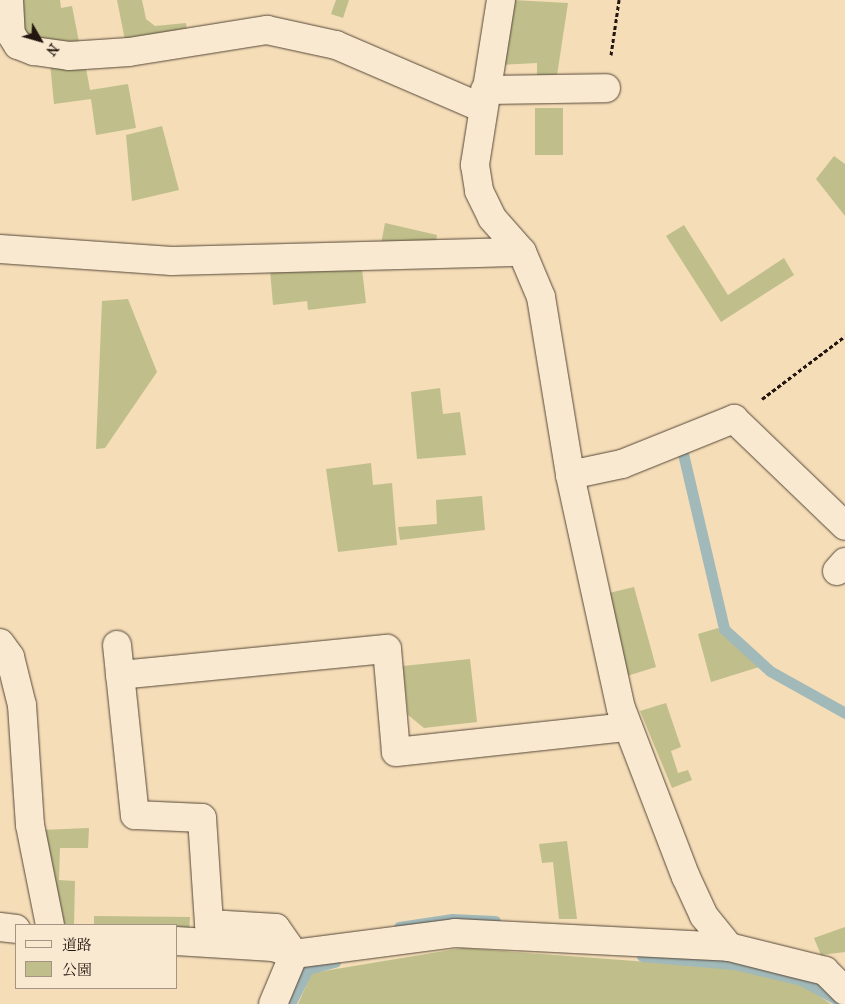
<!DOCTYPE html>
<html>
<head>
<meta charset="utf-8">
<style>
	body { margin:0 }
	#map { position:relative; width:845px; height:1004px; overflow:hidden; background:#f4ddb7; font-family:"IM FELL French Canon","Noto Serif JP",serif }
	div>[style] { position:absolute }
	.green>* { inset:0; background:#c0bf8b; transform-origin:0 0 }
	.stream>* { height:11px; margin:-5.5px; padding:0 5.5px; transform-origin:5.5px; border-radius:5.5px; background:#a1b9b9 }
	.path>* { height:3px; margin-top:-1.5px; transform-origin:0; background:repeating-linear-gradient(90deg,#23150f 0 4px,transparent 0 6.5px) }
	.roads { filter:drop-shadow(0 0 1px #574739) drop-shadow(0 0 1px #574739) }
	.minor>* { height:28px; margin:-14px; padding:0 14px; transform-origin:14px; border-radius:14px; background:#f8e9d0 }
	span { translate:-50% -50%; white-space:nowrap; text-align:center; line-height:1.15; -webkit-text-stroke:5px #f8e9d0; paint-order:stroke }
	.legend { position:absolute; left:15px; top:924px; width:162px; height:65px; box-sizing:border-box; background:#f8e9d0; border:1px solid #a39483; margin:0; padding:6px 9px; list-style:none; font-size:15px; color:#23150f }
	.legend li { display:flex; align-items:center; gap:10px; height:25px }
	.legend b { width:25px; border:1px solid #a39483 }
	.north { position:absolute; left:15px; top:15px; width:50px; height:50px; -webkit-text-stroke:4px #f8e9d0; paint-order:stroke; rotate:128deg; font-size:14px; font-weight:700; line-height:20px; text-align:center; color:#23150f }
	.north::after { content:''; display:block; margin:auto; width:18px; height:22px; background:#23150f; clip-path:polygon(50% 0,100% 100%,50% 72%,0 100%) }
</style>
</head>
<body>
<div id="map">
	<div class="green">
		<i style="clip-path:polygon(16px 0,60px 0,61px 8px,72px 6px,80px 47px,27px 39px)"></i>
		<i style="clip-path:polygon(117px 0,142px 0,146px 19px,155px 26px,186px 23px,187px 32px,126px 45px)"></i>
		<i style="clip-path:polygon(336px 0,349px 0,343px 18px,331px 14px)"></i>
		<i style="clip-path:polygon(513px 0,568px 3px,556px 82px,537px 82px,537px 63px,499px 65px)"></i>
		<i style="clip-path:polygon(50px 63px,85px 63px,90px 90px,128px 84px,136px 128px,96px 135px,91px 99px,54px 104px)"></i>
		<i style="left:535px;top:108px;width:28px;height:47px"></i>
		<i style="clip-path:polygon(162px 126px,179px 190px,132px 201px,126px 135px)"></i>
		<i style="clip-path:polygon(834px 156px,845px 164px,845px 216px,816px 179px)"></i>
		<i style="clip-path:polygon(385px 223px,437px 235px,435px 248px,380px 250px)"></i>
		<i style="clip-path:polygon(684px 225px,728px 295px,784px 258px,794px 275px,721px 322px,666px 236px)"></i>
		<i style="clip-path:polygon(362px 269px,366px 303px,308px 310px,307px 301px,273px 305px,270px 270px)"></i>
		<i style="clip-path:polygon(128px 299px,157px 372px,105px 448px,96px 449px,102px 301px)"></i>
		<i style="clip-path:polygon(440px 388px,443px 414px,460px 412px,466px 455px,417px 459px,411px 392px)"></i>
		<i style="clip-path:polygon(371px 463px,373px 485px,392px 483px,397px 545px,338px 552px,326px 469px)"></i>
		<i style="clip-path:polygon(482px 496px,485px 530px,400px 540px,398px 527px,437px 524px,436px 500px)"></i>
		<i style="clip-path:polygon(634px 587px,656px 667px,627px 676px,609px 593px)"></i>
		<i style="clip-path:polygon(718px 628px,720px 630px,759px 667px,711px 682px,698px 634px)"></i>
		<i style="clip-path:polygon(470px 659px,477px 722px,424px 728px,408px 715px,403px 666px)"></i>
		<i style="clip-path:polygon(666px 703px,681px 747px,671px 751px,678px 773px,688px 770px,692px 780px,672px 788px,640px 711px)"></i>
		<i style="clip-path:polygon(89px 828px,88px 848px,60px 848px,59px 880px,75px 881px,74px 925px,60px 925px,40px 830px)"></i>
		<i style="clip-path:polygon(567px 841px,577px 919px,559px 919px,553px 862px,542px 863px,539px 844px)"></i>
		<i style="clip-path:polygon(94px 916px,190px 917px,189px 934px,176px 933px,176px 925px,94px 925px)"></i>
		<i style="clip-path:polygon(845px 927px,845px 952px,821px 955px,814px 938px)"></i>
		<i style="clip-path:polygon(462px 948px,729px 968px,804px 986px,831px 1004px,298px 1004px,312px 973px)"></i>
	</div>
	<div class="stream">
		<i style="left:681px;top:445px;width:189px;rotate:76.8deg"></i>
		<i style="left:724px;top:629px;width:62px;rotate:42.4deg"></i>
		<i style="left:770px;top:671px;width:86px;rotate:29.2deg"></i>
		<i style="left:399px;top:927px;width:54px;rotate:-8.6deg"></i>
		<i style="left:452px;top:919px;width:43px;rotate:2.7deg"></i>
		<i style="left:642px;top:956px;width:92px;rotate:5deg"></i>
		<i style="left:734px;top:964px;width:69px;rotate:13.4deg"></i>
		<i style="left:801px;top:980px;width:42px;rotate:28.4deg"></i>
		<i style="left:290px;top:1004px;width:39px;rotate:-63deg"></i>
		<i style="left:308px;top:969px;width:28px;rotate:-15deg"></i>
	</div>
	<div class="path">
		<i style="left:611px;top:55px;width:56px;rotate:-81.7deg"></i>
		<i style="left:762px;top:399px;width:104px;rotate:-37.2deg"></i>
	</div>
	<div class="roads">
		<div class="minor">
			<i style="left:9px;top:0;width:34px;rotate:87deg"></i>
			<i style="left:11px;top:34px;width:13px;rotate:58deg"></i>
			<i style="left:18px;top:45px;width:17px;rotate:21deg"></i>
			<i style="left:34px;top:51px;width:35px;rotate:8deg"></i>
			<i style="left:69px;top:56px;width:60px;rotate:-3.8deg"></i>
			<i style="left:129px;top:52px;width:140px;rotate:-9.1deg"></i>
			<i style="left:267px;top:30px;width:71px;rotate:12.3deg"></i>
			<i style="left:336px;top:45px;width:159px;rotate:23.3deg"></i>
			<i style="left:501px;top:0;width:167px;rotate:99deg"></i>
			<i style="left:475px;top:165px;width:26px;rotate:81deg"></i>
			<i style="left:479px;top:191px;width:30px;rotate:64deg"></i>
			<i style="left:492px;top:218px;width:45px;rotate:48.6deg"></i>
			<i style="left:522px;top:252px;width:49px;rotate:67.1deg"></i>
			<i style="left:541px;top:297px;width:180px;rotate:80.7deg"></i>
			<i style="left:570px;top:475px;width:239px;rotate:77.7deg"></i>
			<i style="left:621px;top:708px;width:181px;rotate:69deg"></i>
			<i style="left:686px;top:877px;width:43px;rotate:65.2deg"></i>
			<i style="left:704px;top:916px;width:40px;rotate:51deg"></i>
			<i style="left:485px;top:90px;width:121px;rotate:-0.9deg"></i>
			<i style="left:0;top:249px;width:172px;rotate:4deg"></i>
			<i style="left:172px;top:261px;width:350px;rotate:-1.5deg"></i>
			<i style="left:570px;top:475px;width:53px;rotate:-11.9deg"></i>
			<i style="left:622px;top:464px;width:121px;rotate:-21.9deg"></i>
			<i style="left:734px;top:419px;width:154px;rotate:43.9deg"></i>
			<i style="left:837px;top:571px;width:12px;rotate:-48deg"></i>
			<i style="left:0;top:643px;width:17px;rotate:54deg"></i>
			<i style="left:10px;top:657px;width:49px;rotate:76deg"></i>
			<i style="left:22px;top:705px;width:120px;rotate:86.2deg"></i>
			<i style="left:30px;top:825px;width:102px;rotate:78.7deg"></i>
			<i style="left:117px;top:645px;width:171px;rotate:84deg"></i>
			<i style="left:135px;top:815px;width:67px;rotate:2.6deg"></i>
			<i style="left:202px;top:818px;width:106px;rotate:86.2deg"></i>
			<i style="left:209px;top:924px;width:67px;rotate:3.4deg"></i>
			<i style="left:276px;top:928px;width:32px;rotate:55deg"></i>
			<i style="left:120px;top:675px;width:268px;rotate:-5.6deg"></i>
			<i style="left:387px;top:649px;width:103px;rotate:85deg"></i>
			<i style="left:396px;top:752px;width:233px;rotate:-6.2deg"></i>
			<i style="left:0;top:927px;width:16px;rotate:7deg"></i>
			<i style="left:176px;top:941px;width:97px;rotate:3.5deg"></i>
			<i style="left:273px;top:947px;width:22px;rotate:18deg"></i>
			<i style="left:294px;top:954px;width:162px;rotate:-7.4deg"></i>
			<i style="left:455px;top:933px;width:274px;rotate:2.9deg"></i>
			<i style="left:729px;top:947px;width:99px;rotate:14deg"></i>
			<i style="left:825px;top:971px;width:28px;rotate:45deg"></i>
			<i style="left:273px;top:1004px;width:54px;rotate:-67.2deg"></i>
		</div>
	</div>
	<ul class="legend">
	<li><b style="height:6px;background:#f8e9d0"></b>道路</li>
	<li><b style="height:14px;background:#c0bf8b"></b>公園</li>
	</ul>
	<div class="north">N</div>
</div>
</body>
</html>
